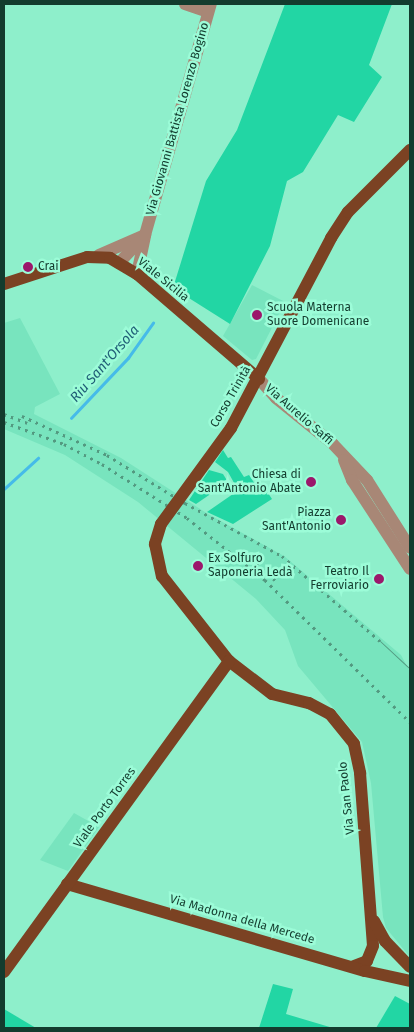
<!DOCTYPE html>
<html>
<head>
<meta charset="utf-8">
<style>
	body { margin:0 }
	#map { position:relative; width:414px; height:1032px; overflow:hidden; background:#8eefcb; font-family:"Fira Sans",sans-serif }
	div>[style] { position:absolute }
	.built>* { inset:0; background:#78e4be }
	.green>* { inset:0; background:#22d6a4 }
	.stream>* { height:2.5px; margin:-1.25px; padding:0 1.25px; transform-origin:1.25px; border-radius:1.25px; background:#45bbe9 }
	.minor>* { height:12px; margin:-6px; padding:0 6px; transform-origin:6px; border-radius:6px; background:#a88776 }
	.major>* { height:12px; margin:-6px; padding:0 6px; transform-origin:6px; border-radius:6px; background:#7b4223 }
	.tram>* { height:1px; margin:-0.5px; padding:0 0.5px; transform-origin:0.5px; border-radius:0.5px; background:#539980 }
	.rail>* { height:2.5px; margin-top:-1.25px; transform-origin:0; background:repeating-linear-gradient(90deg,#539980 0 2.5px,transparent 0 7.5px) }
	.major-bridge>* { height:12px; margin:-6px; padding:0 6px; transform-origin:6px; border-radius:6px; background:#7b4223 }
	.dots>* { width:14px; height:14px; translate:-50% -50%; box-sizing:border-box; border:2px solid #9cfcd8; border-radius:50% }
	span { translate:-50% -50%; white-space:nowrap; text-align:center; line-height:1.15; -webkit-text-stroke:5px #9cfcd8; paint-order:stroke }
	.street-label { font-size:12px; color:#133c2e }
	.poi-label { font-size:12px; color:#133c2e }
	.left { translate:0 -50%; text-align:left }
	.right { translate:-100% -50%; text-align:right }
	.water-label { font-size:14px; color:#215f77; font-style:italic }
	.frame { position:absolute; inset:0; border:5px solid #133c2e; pointer-events:none }
</style>
</head>
<body>
<div id="map">
	<div class="built">
		<i style="clip-path:polygon(252px 285px,285px 302px,256px 359px,252px 360px,223px 336px)"></i>
		<i style="clip-path:polygon(20px 318px,60px 394px,35px 407px,34px 414px,121px 458px,208px 514px,284px 556px,401px 655px,410px 672px,410px 957px,386px 928px,383px 917px,371px 783px,362px 742px,298px 666px,285px 630px,256px 599px,138px 502px,65px 455px,4px 429px,4px 323px)"></i>
		<i style="clip-path:polygon(74px 813px,99px 827px,68px 871px,40px 860px)"></i>
	</div>
	<div class="green">
		<i style="clip-path:polygon(285px 4px,392px 4px,369px 65px,382px 77px,354px 122px,338px 115px,303px 172px,287px 181px,270px 246px,230px 324px,173px 288px,206px 181px,237px 130px)"></i>
		<i style="clip-path:polygon(223px 450px,228px 458px,231px 457px,244px 477px,249px 475px,255px 484px,246px 490px,238px 490px,228px 472px,215px 462px)"></i>
		<i style="clip-path:polygon(209px 470px,223px 474px,228px 482px,196px 504px,189px 500px)"></i>
		<i style="clip-path:polygon(264px 487px,272px 499px,233px 524px,207px 512px,233px 494px,254px 493px)"></i>
		<i style="clip-path:polygon(273px 984px,293px 989px,286px 1014px,333px 1028px,259px 1028px)"></i>
		<i style="clip-path:polygon(395px 996px,410px 1004px,410px 1028px,376px 1028px)"></i>
		<i style="clip-path:polygon(4px 1009px,36px 1028px,4px 1028px)"></i>
	</div>
	<div class="stream">
		<i style="left:71px;top:418px;width:83px;rotate:-46.5deg"></i>
		<i style="left:128px;top:358px;width:43px;rotate:-54.5deg"></i>
		<i style="left:4px;top:489px;width:46px;rotate:-42.4deg"></i>
	</div>
	<div class="minor">
		<i style="left:185px;top:4px;width:24px;rotate:19deg"></i>
		<i style="left:99px;top:255px;width:50px;rotate:-23.5deg"></i>
		<i style="left:119px;top:263px;width:35px;rotate:-47deg"></i>
		<i style="left:137px;top:274px;width:40px;rotate:-78deg"></i>
		<i style="left:145px;top:235px;width:240px;rotate:-74.1deg"></i>
		<i style="left:259px;top:379px;width:25px;rotate:48deg"></i>
		<i style="left:276px;top:398px;width:72px;rotate:38.8deg"></i>
		<i style="left:332px;top:443px;width:51px;rotate:46.6deg"></i>
		<i style="left:367px;top:480px;width:80px;rotate:57.7deg"></i>
		<i style="left:344px;top:460px;width:22px;rotate:68deg"></i>
		<i style="left:352px;top:480px;width:106px;rotate:56.9deg"></i>
	</div>
	<div class="major">
		<i style="left:4px;top:284px;width:87px;rotate:-18deg"></i>
		<i style="left:87px;top:257px;width:23px;rotate:2deg"></i>
		<i style="left:110px;top:258px;width:31px;rotate:31deg"></i>
		<i style="left:137px;top:274px;width:161px;rotate:40.7deg"></i>
		<i style="left:231px;top:428px;width:215px;rotate:-62.2deg"></i>
		<i style="left:331px;top:238px;width:31px;rotate:-57deg"></i>
		<i style="left:348px;top:212px;width:88px;rotate:-45deg"></i>
		<i style="left:161px;top:524px;width:21px;rotate:107deg"></i>
		<i style="left:155px;top:544px;width:33px;rotate:78deg"></i>
		<i style="left:162px;top:576px;width:108px;rotate:51.8deg"></i>
		<i style="left:229px;top:661px;width:54px;rotate:37.5deg"></i>
		<i style="left:272px;top:694px;width:38px;rotate:14deg"></i>
		<i style="left:309px;top:703px;width:24px;rotate:28deg"></i>
		<i style="left:330px;top:714px;width:38px;rotate:51deg"></i>
		<i style="left:354px;top:744px;width:30px;rotate:78deg"></i>
		<i style="left:360px;top:773px;width:173px;rotate:85.7deg"></i>
		<i style="left:373px;top:946px;width:16px;rotate:112deg"></i>
		<i style="left:367px;top:961px;width:14px;rotate:159deg"></i>
		<i style="left:67px;top:884px;width:310px;rotate:16.3deg"></i>
		<i style="left:365px;top:971px;width:46px;rotate:12.5deg"></i>
		<i style="left:374px;top:921px;width:23px;rotate:61deg"></i>
		<i style="left:385px;top:941px;width:36px;rotate:46deg"></i>
		<i style="left:4px;top:972px;width:384px;rotate:-54.1deg"></i>
	</div>
	<div class="tram">
		<i style="left:380px;top:641px;width:41px;rotate:43deg"></i>
	</div>
	<div class="rail">
		<i style="left:4px;top:414px;width:25px;rotate:21deg"></i>
		<i style="left:22px;top:416px;width:94px;rotate:24.6deg"></i>
		<i style="left:107px;top:455px;width:92px;rotate:31.6deg"></i>
		<i style="left:185px;top:503px;width:111px;rotate:28.7deg"></i>
		<i style="left:282px;top:556px;width:130px;rotate:40.9deg"></i>
		<i style="left:4px;top:422px;width:64px;rotate:20.1deg"></i>
		<i style="left:64px;top:444px;width:43px;rotate:27.8deg"></i>
		<i style="left:102px;top:464px;width:101px;rotate:32.4deg"></i>
		<i style="left:187px;top:518px;width:100px;rotate:38.5deg"></i>
		<i style="left:265px;top:580px;width:203px;rotate:44.4deg"></i>
		<i style="left:245px;top:554px;width:40px;rotate:41deg"></i>
	</div>
	<div class="major-bridge">
		<i style="left:161px;top:524px;width:119px;rotate:-53.9deg"></i>
	</div>
	<div class="dots">
		<i style="left:28px;top:267px;background:#9b176b"></i>
		<i style="left:257px;top:315px;background:#9b176b"></i>
		<i style="left:311px;top:482px;background:#9b176b"></i>
		<i style="left:341px;top:520px;background:#9b176b"></i>
		<i style="left:198px;top:566px;background:#9b176b"></i>
		<i style="left:379px;top:579px;background:#9b176b"></i>
	</div>
	<div class="street-label">
		<span style="left:178px;top:119px;rotate:-74deg">Via Giovanni Battista Lorenzo Bogino</span>
		<span style="left:163px;top:280px;rotate:39deg">Viale Sicilia</span>
		<span style="left:231px;top:397px;rotate:-60deg">Corso Trinità</span>
		<span style="left:299px;top:415px;rotate:41deg">Via Aurelio Saffi</span>
		<span style="left:347px;top:798px;rotate:-96deg">Via San Paolo</span>
		<span style="left:105px;top:808px;rotate:-54deg">Viale Porto Torres</span>
		<span style="left:242px;top:920px;rotate:16deg">Via Madonna della Mercede</span>
	</div>
	<div class="poi-label">
		<span class="left" style="left:38px;top:267px">Crai</span>
		<span class="left" style="left:267px;top:315px">Scuola Materna<br>Suore Domenicane</span>
		<span class="right" style="left:301px;top:482px">Chiesa di<br>Sant'Antonio Abate</span>
		<span class="right" style="left:331px;top:520px">Piazza<br>Sant'Antonio</span>
		<span class="left" style="left:208px;top:566px">Ex Solfuro<br>Saponeria Ledà</span>
		<span class="right" style="left:369px;top:579px">Teatro Il<br>Ferroviario</span>
	</div>
	<div class="water-label">
		<span style="left:105px;top:364px;rotate:-49deg">Riu Sant'Orsola</span>
	</div>
	<div class="frame"></div>
</div>
</body>
</html>
